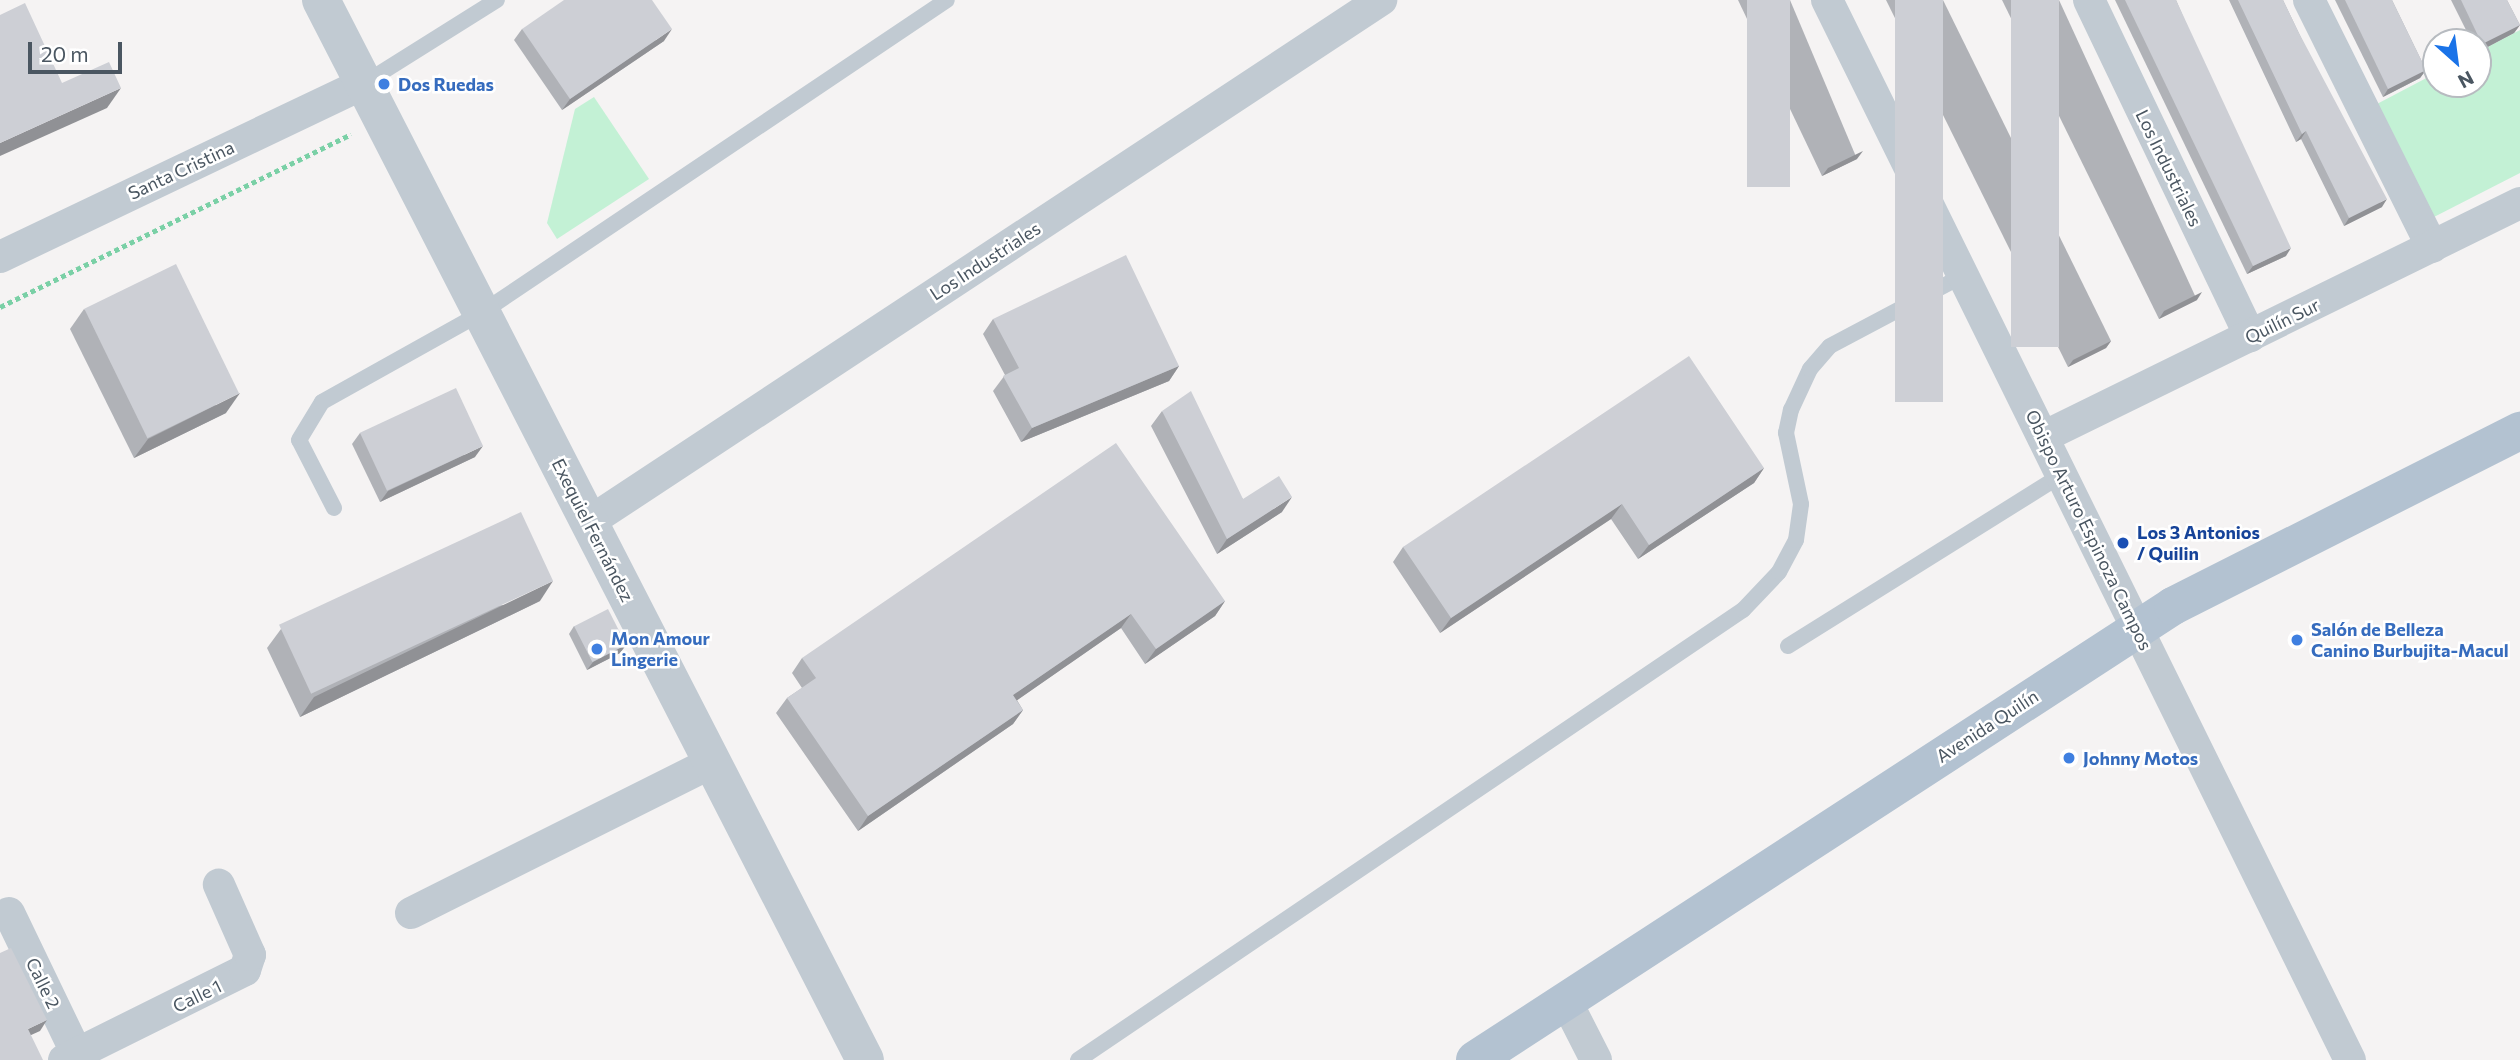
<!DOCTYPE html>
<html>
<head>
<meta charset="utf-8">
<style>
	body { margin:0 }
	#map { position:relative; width:2520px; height:1060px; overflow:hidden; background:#f5f3f3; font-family:Commissioner,sans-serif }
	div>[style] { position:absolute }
	.green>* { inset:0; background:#c3f1d5 }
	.path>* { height:4.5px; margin-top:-2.25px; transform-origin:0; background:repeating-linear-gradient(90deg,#7ad0a6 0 5px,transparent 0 8.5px) }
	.service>* { height:16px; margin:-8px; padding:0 8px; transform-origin:8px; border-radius:8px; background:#c1cad2 }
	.minor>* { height:32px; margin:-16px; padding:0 16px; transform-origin:16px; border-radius:16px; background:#c1cad2 }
	.tertiary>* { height:38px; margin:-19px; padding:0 19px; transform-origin:19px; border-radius:19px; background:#c1cad2 }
	.primary>* { height:38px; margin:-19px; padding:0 19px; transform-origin:19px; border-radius:19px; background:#b3c2d1 }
	.wall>* { inset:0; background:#b0b2b7 }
	.shaded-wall>* { inset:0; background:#909195 }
	.building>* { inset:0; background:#cdcfd5; transform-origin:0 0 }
	.dots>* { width:19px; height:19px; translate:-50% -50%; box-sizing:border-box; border:4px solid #fff; border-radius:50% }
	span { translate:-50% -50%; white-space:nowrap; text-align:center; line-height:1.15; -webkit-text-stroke:5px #fff; paint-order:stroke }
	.shop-label { font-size:18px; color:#366cbe; font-weight:700 }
	.left { translate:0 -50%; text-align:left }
	.street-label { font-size:18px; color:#4a5661 }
	.transit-label { font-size:18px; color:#164399; font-weight:700 }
	.north { position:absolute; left:2422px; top:28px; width:70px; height:70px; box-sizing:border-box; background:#fff; border:2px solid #b7bbc0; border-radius:50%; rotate:152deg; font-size:19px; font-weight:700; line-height:28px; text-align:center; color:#4a5661 }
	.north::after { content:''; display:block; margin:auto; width:24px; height:32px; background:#1a73e8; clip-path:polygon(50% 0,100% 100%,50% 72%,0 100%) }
	.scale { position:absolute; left:28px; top:42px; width:94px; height:32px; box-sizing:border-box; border:4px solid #4a5661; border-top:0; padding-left:9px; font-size:21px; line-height:24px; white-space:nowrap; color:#4a5661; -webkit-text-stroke:5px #fff; paint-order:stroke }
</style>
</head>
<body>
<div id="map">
	<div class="green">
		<i style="clip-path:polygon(2520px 30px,2520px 173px,2432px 218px,2375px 105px,2436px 73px,2436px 84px,2478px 84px,2478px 52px)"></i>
		<i style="clip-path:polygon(594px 97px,649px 179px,557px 239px,547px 223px,575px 109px)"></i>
	</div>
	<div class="path">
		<i style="left:0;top:307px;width:391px;rotate:-26.2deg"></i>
	</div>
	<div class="service">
		<i style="left:363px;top:84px;width:158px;rotate:-32.1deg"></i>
		<i style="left:334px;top:508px;width:76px;rotate:-117.2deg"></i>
		<i style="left:299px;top:440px;width:44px;rotate:-58.8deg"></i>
		<i style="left:322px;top:402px;width:182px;rotate:-29.2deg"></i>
		<i style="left:481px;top:313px;width:561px;rotate:-33.89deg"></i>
		<i style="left:1788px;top:646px;width:323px;rotate:-32deg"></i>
		<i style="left:1078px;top:1060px;width:803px;rotate:-34.09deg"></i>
		<i style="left:1743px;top:610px;width:52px;rotate:-46.5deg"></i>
		<i style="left:1779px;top:572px;width:36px;rotate:-62deg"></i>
		<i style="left:1796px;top:540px;width:36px;rotate:-82deg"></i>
		<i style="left:1801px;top:504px;width:73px;rotate:-101.9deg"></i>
		<i style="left:1786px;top:433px;width:24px;rotate:-78deg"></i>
		<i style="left:1791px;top:410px;width:45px;rotate:-65.1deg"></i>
		<i style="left:1810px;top:369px;width:30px;rotate:-49deg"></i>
		<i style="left:1830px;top:346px;width:149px;rotate:-27.9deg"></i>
	</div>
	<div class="minor">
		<i style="left:1827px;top:0;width:1182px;rotate:63.74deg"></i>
		<i style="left:2089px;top:0;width:373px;rotate:64.4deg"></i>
		<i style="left:2309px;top:0;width:276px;rotate:63.5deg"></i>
		<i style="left:0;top:257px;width:401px;rotate:-25.5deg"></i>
		<i style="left:2043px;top:437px;width:531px;rotate:-26.13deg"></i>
		<i style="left:589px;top:522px;width:949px;rotate:-33.39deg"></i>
		<i style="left:9px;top:913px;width:157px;rotate:64.3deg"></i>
		<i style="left:411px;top:913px;width:337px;rotate:-26.6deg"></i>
		<i style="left:1566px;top:1001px;width:66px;rotate:63deg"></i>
		<i style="left:64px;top:1060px;width:202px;rotate:-26.4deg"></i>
		<i style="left:245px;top:970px;width:16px;rotate:-72deg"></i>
		<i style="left:250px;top:955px;width:77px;rotate:-113.9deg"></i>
	</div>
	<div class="tertiary">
		<i style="left:321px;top:0;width:1191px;rotate:62.83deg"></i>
	</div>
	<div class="primary">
		<i style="left:1475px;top:1060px;width:833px;rotate:-33.04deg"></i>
		<i style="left:2173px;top:606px;width:389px;rotate:-26.8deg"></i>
	</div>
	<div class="wall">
		<i style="clip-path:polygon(1738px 0,1790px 0,1857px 159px,1822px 176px)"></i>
		<i style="clip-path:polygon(1886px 0,1943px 0,2111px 341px,2106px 348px,2068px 367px)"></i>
		<i style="clip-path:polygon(2002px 0,2059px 0,2197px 300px,2159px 319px)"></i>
		<i style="clip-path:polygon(2115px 0,2176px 0,2286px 256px,2247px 274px)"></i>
		<i style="clip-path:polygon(2229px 0,2283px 0,2382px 207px,2344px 226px,2301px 139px,2296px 142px)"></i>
		<i style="clip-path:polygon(2335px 0,2392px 0,2426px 70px,2420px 78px,2383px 97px)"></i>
		<i style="clip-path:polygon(2451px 0,2507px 0,2520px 25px,2514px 33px,2478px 52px,2478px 42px,2472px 42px)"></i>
		<i style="clip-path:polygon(522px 29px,664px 41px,562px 110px,514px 40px)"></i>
		<i style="clip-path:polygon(84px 309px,226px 413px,134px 458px,70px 329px)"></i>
		<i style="clip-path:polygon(993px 319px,1179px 366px,1169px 381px,1021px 442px,993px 391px,1005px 375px,983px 334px)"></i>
		<i style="clip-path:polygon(1162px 411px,1243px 499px,1282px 512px,1217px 554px,1151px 426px)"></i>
		<i style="clip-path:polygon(360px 433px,475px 457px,380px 502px,352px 444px)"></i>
		<i style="clip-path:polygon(1764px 468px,1754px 483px,1638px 559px,1611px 519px,1440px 633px,1393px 562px,1403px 547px)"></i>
		<i style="clip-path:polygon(540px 601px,300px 717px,267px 648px,281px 629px)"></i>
		<i style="clip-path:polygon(1225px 601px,1215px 616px,1145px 664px,1121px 628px,1017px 700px,1023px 710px,1013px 724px,858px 831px,776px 713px,787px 698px,802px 688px,792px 673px,802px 658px)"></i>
		<i style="clip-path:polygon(574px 626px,626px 645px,620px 653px,587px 670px,569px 634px)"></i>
	</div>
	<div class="shaded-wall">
		<i style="clip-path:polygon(2520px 25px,2514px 33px,2478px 52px,2482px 44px)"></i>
		<i style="clip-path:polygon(672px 29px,664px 41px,562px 110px,570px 99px)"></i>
		<i style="clip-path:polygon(2426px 70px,2420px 78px,2383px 97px,2388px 89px)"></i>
		<i style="clip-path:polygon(121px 88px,107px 108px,0 156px,0 143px)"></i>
		<i style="clip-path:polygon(2306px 131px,2301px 139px,2296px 142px,2302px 134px)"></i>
		<i style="clip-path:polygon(1863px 151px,1857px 159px,1822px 176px,1828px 168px)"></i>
		<i style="clip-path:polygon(2387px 199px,2382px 207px,2344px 226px,2349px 218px)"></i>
		<i style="clip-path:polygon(2291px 248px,2286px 256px,2247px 274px,2253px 266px)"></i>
		<i style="clip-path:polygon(2202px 292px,2197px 300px,2159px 319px,2164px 311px)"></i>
		<i style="clip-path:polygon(2111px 341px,2106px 348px,2068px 367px,2073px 360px)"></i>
		<i style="clip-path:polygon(1179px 366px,1169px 381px,1021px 442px,1032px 428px)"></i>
		<i style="clip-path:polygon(240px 393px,226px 413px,134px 458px,148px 439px)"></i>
		<i style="clip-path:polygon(483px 446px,475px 457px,380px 502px,388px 491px)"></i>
		<i style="clip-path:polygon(1764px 468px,1754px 483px,1638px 559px,1649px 545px)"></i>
		<i style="clip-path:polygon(1292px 497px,1282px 512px,1217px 554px,1227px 539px)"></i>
		<i style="clip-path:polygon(1622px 504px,1611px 519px,1440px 633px,1451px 618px)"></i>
		<i style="clip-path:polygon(553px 581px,540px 601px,300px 717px,314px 697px)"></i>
		<i style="clip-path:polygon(1225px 601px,1215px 616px,1145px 664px,1156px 649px)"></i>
		<i style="clip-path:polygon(1131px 614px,1121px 628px,1003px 710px,1013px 695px)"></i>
		<i style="clip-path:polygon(626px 645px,620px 653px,587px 670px,593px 662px)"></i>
		<i style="clip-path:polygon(1023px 710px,1013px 724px,858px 831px,868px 816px)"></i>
		<i style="clip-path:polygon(47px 1020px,40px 1031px,20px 1040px,28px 1029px)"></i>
	</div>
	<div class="building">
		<i style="clip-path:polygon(564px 0,652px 0,672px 29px,570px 99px,522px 29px)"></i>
		<i style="left:1747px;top:0;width:43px;height:187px"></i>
		<i style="left:1895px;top:0;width:48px;height:402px"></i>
		<i style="left:2011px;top:0;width:48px;height:347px"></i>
		<i style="clip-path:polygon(2125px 0,2176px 0,2291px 248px,2253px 266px)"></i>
		<i style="clip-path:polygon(2238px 0,2283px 0,2299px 33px,2387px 199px,2349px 218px,2306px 131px,2302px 134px)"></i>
		<i style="clip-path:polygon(2345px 0,2392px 0,2426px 70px,2388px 89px)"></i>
		<i style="clip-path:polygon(2461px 0,2507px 0,2520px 25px,2482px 44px)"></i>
		<i style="clip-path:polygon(25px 3px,62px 83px,109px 62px,121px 88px,0 143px,0 15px)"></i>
		<i style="clip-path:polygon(1126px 255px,1179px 366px,1032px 428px,1003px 376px,1019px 368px,993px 319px)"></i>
		<i style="left:176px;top:264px;width:144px;height:102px;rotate:64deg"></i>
		<i style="clip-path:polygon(1689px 356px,1764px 468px,1649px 545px,1622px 504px,1451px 618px,1403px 547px)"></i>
		<i style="left:456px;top:388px;width:64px;height:106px;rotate:65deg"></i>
		<i style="clip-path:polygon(1191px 391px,1243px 499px,1279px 476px,1292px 497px,1227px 539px,1162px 411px)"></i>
		<i style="clip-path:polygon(1116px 443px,1225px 601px,1156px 649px,1131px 614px,1013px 695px,1023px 710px,868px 816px,787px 698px,816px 678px,802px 658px)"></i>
		<i style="left:521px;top:512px;width:76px;height:267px;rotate:65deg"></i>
		<i style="left:608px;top:609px;width:40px;height:38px;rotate:63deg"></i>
		<i style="clip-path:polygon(11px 948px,47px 1020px,28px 1029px,43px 1060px,0 1060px,0 953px)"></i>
	</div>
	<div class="dots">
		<i style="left:384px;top:84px;background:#3f7fe0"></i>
		<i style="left:2123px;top:543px;background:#1a4fb4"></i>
		<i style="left:2297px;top:640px;background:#3f7fe0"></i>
		<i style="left:597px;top:649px;background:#3f7fe0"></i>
		<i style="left:2069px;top:758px;background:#3f7fe0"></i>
	</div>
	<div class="shop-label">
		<span class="left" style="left:398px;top:84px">Dos Ruedas</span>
		<span class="left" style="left:2311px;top:640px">Salón de Belleza<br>Canino Burbujita-Macul</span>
		<span class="left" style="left:611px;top:649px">Mon Amour<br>Lingerie</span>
		<span class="left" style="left:2083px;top:758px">Johnny Motos</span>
	</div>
	<div class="street-label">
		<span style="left:2169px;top:168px;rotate:64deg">Los Industriales</span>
		<span style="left:181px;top:170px;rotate:-25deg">Santa Cristina</span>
		<span style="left:985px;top:261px;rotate:-33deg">Los Industriales</span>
		<span style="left:2282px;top:321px;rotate:-26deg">Quilín Sur</span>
		<span style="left:593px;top:530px;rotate:63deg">Exequiel Fernández</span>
		<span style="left:2089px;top:530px;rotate:64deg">Obispo Arturo Espinoza Campos</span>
		<span style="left:1987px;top:726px;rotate:-33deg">Avenida Quilín</span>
		<span style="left:43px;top:983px;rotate:64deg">Calle 2</span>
		<span style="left:197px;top:996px;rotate:-26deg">Calle 1</span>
	</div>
	<div class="transit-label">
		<span class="left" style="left:2137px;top:543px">Los 3 Antonios<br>/ Quilin</span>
	</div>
	<div class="north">N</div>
	<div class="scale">20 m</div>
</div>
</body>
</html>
